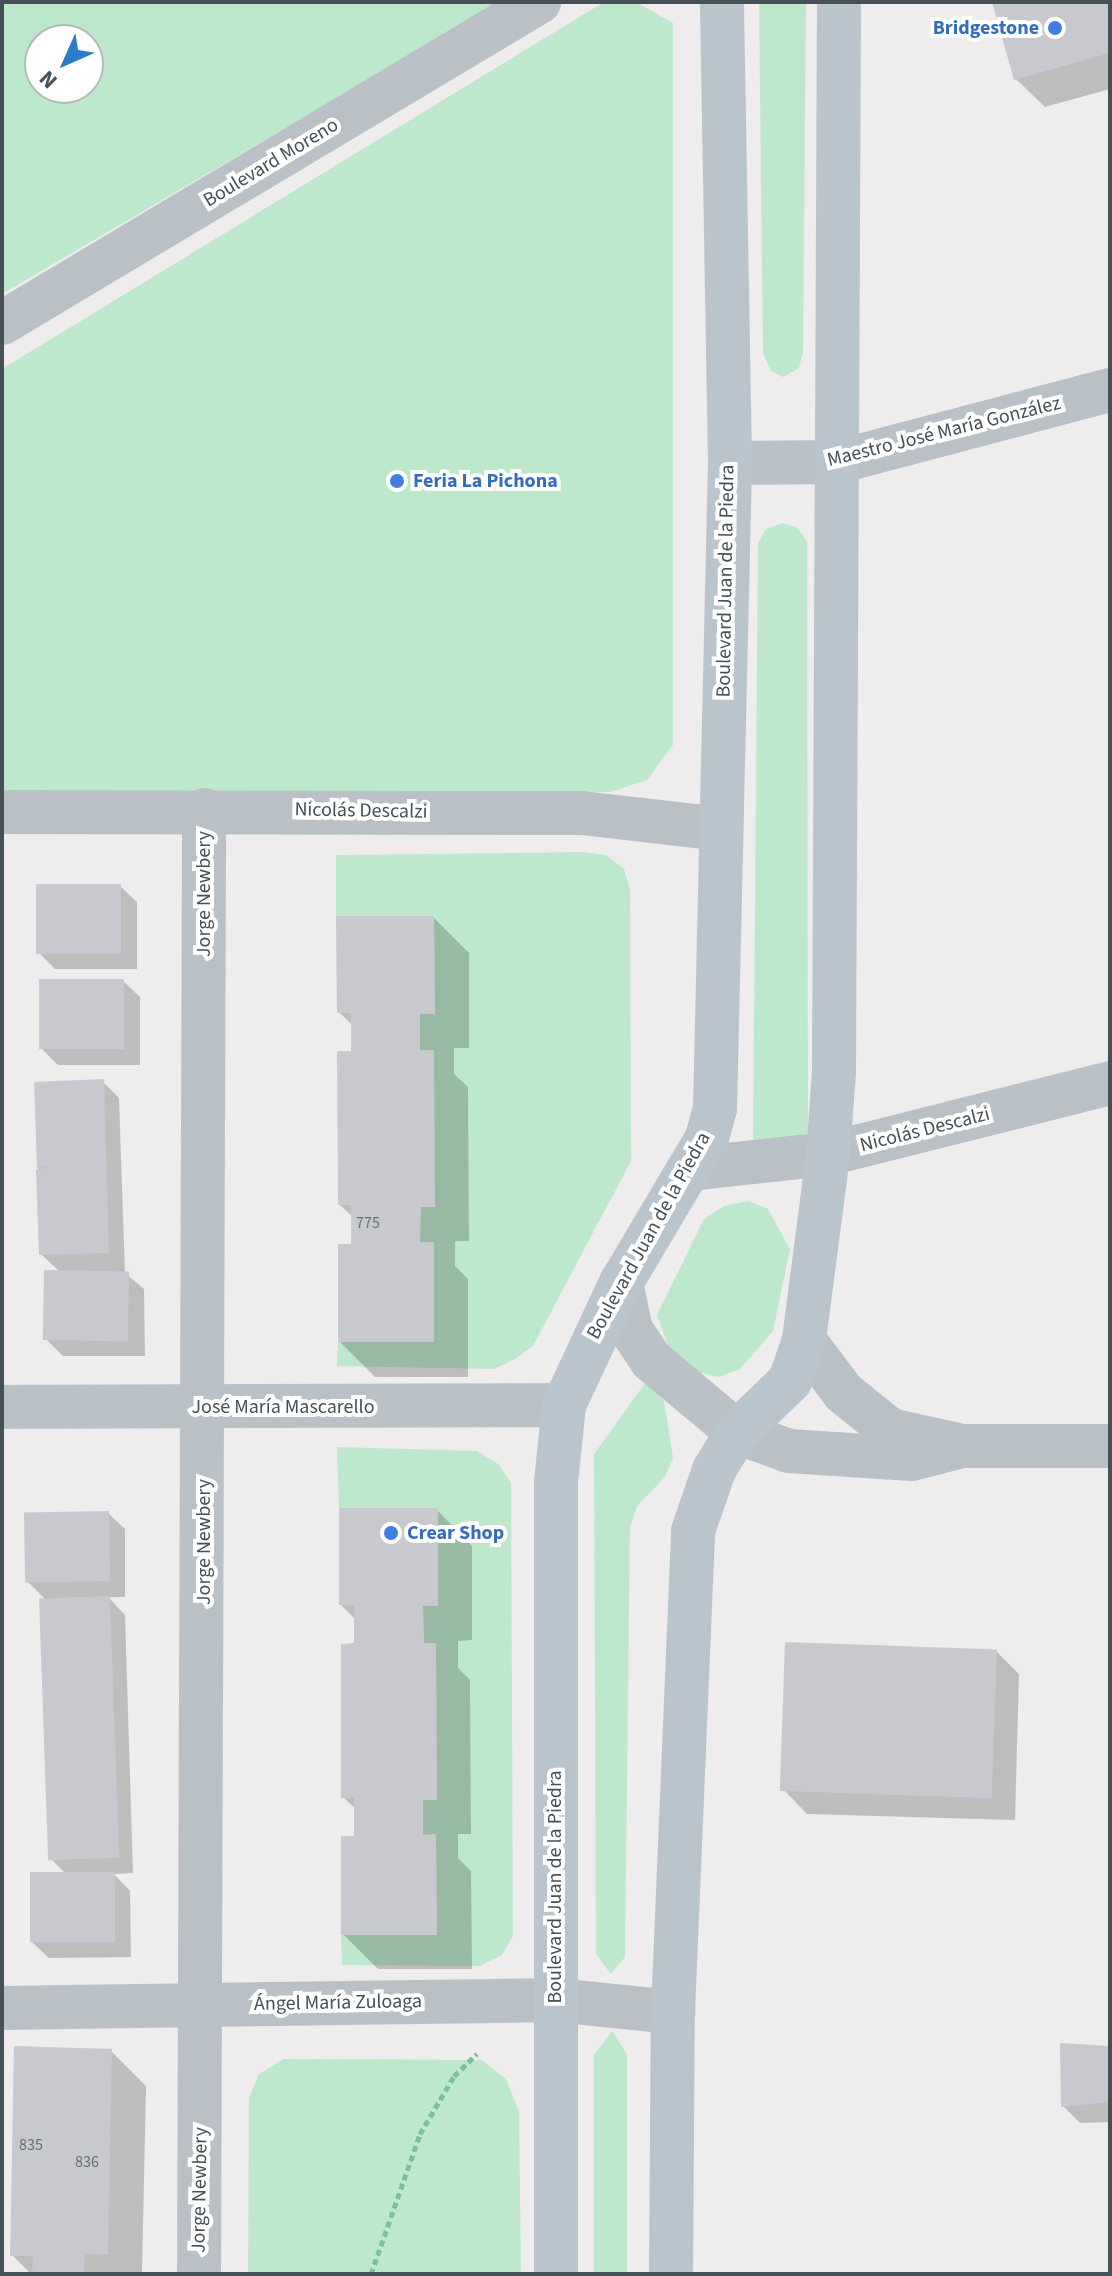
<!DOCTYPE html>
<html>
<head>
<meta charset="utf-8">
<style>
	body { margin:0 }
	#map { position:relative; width:1112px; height:2276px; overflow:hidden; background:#eeecec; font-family:"Source Sans 3",sans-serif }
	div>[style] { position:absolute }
	.green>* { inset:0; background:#bee8cb }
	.shadow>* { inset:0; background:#0003 }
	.building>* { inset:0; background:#c7c9ce; transform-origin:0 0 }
	.path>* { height:5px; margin-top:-2.5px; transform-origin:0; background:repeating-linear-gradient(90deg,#7ac299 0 6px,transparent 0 10px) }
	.minor>* { height:44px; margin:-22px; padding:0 22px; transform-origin:22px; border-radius:22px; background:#b9c1c7 }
	.tertiary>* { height:44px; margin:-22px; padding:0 22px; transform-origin:22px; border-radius:22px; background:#b9c1c7 }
	.secondary>* { height:44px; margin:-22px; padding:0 22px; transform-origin:22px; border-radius:22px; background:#b9c4cc }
	.dots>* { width:22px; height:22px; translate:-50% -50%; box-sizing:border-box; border:4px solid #fff; border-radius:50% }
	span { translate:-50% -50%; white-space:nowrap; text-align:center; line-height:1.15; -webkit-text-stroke:8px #fff; paint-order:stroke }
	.number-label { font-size:16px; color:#666e75 }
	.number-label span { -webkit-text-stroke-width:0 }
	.shop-label { font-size:20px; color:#366cbe; font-weight:700 }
	.right { translate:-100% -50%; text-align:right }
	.left { translate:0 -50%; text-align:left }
	.street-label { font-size:20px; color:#465057 }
	.frame { position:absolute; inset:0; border:4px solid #465057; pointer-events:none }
	.north { position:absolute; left:24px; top:24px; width:80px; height:80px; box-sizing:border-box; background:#fff; border:2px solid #b5b9bc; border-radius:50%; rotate:225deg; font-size:22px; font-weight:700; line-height:32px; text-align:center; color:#465057 }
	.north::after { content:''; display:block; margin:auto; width:28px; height:36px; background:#2c7dc8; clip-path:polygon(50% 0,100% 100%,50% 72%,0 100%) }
</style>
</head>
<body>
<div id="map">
	<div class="green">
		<i style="clip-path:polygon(evenodd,2px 2px,500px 2px,2px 294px,2px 2px,40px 40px,88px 40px,88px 88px,40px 88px,40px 40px)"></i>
		<i style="clip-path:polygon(604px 2px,636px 2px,673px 23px,673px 745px,647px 780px,610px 792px,2px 793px,2px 369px)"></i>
		<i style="clip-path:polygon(759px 2px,806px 2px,803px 353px,799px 368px,783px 377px,771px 371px,763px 353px)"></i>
		<i style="clip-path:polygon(783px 523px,798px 528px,807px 542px,808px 1136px,753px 1148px,758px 543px,766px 529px)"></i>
		<i style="clip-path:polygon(583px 852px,606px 855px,624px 869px,630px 890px,631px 1161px,533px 1346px,515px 1359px,494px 1369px,337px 1366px,338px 1342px,434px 1342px,420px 1242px,420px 1014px,435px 1013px,434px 916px,336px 916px,336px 855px)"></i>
		<i style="clip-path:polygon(748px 1201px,768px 1209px,790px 1249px,773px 1331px,740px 1369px,719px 1377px,697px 1372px,672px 1356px,657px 1315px,704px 1219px,724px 1206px)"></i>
		<i style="clip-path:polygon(648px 1379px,664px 1401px,673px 1458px,665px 1477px,637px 1506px,630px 1527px,625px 1957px,611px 1974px,596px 1954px,594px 1454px)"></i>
		<i style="clip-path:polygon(337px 1447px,477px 1451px,498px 1464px,511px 1483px,513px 1936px,502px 1955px,480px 1966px,342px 1965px,341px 1935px,437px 1934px,436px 1835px,423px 1835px,423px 1800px,437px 1799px,436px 1644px,424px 1643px,423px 1606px,438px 1606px,339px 1508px)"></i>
		<i style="clip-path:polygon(612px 2031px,627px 2054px,627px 2274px,594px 2274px,594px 2055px)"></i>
		<i style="clip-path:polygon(284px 2059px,482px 2060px,506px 2079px,519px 2112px,521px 2274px,248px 2274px,249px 2098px,259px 2074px)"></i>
	</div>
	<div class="shadow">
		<i style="clip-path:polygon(994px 2px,1110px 2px,1110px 89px,1045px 107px,1016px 79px)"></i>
		<i style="clip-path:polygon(120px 886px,137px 902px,137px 969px,55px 969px,39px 953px)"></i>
		<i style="clip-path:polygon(434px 918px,469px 953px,469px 1048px,454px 1048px,454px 1074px,468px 1087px,469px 1241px,455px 1241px,455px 1266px,468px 1279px,468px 1377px,375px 1377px,340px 1342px,353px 1246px,353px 1217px,340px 1205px,353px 1053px,353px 1026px,339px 1012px)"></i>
		<i style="clip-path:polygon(123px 981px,140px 997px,140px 1065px,58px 1065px,41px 1048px)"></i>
		<i style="clip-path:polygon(103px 1082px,119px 1098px,125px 1273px,144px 1289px,145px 1356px,63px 1356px,47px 1340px,60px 1272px,41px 1254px,36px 1084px)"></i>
		<i style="clip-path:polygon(437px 1510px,472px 1546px,472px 1640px,458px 1641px,458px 1668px,470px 1680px,471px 1834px,458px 1834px,458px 1858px,471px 1871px,472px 1969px,378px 1969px,343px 1934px,356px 1838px,356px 1809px,343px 1797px,356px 1620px,341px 1605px)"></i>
		<i style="clip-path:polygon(108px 1513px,125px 1529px,125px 1597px,108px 1597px,125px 1615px,133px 1873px,114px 1874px,130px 1891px,131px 1957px,49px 1958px,32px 1942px,66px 1874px,50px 1858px,46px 1600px,27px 1581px)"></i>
		<i style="clip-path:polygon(996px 1651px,1019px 1674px,1015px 1820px,807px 1814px,784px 1790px)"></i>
		<i style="clip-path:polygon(1110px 2048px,1110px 2122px,1080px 2123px,1063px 2106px)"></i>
		<i style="clip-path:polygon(111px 2051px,146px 2086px,142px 2274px,31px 2274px,12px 2255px)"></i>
	</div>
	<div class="building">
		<i style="clip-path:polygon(992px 2px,1110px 2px,1110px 53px,1014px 80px)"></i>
		<i style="left:36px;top:884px;width:85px;height:70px"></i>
		<i style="clip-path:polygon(336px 916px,434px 916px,435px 1014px,420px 1014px,420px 1050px,434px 1050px,435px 1207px,421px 1207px,420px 1242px,434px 1242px,434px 1342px,338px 1342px,338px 1244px,351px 1244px,351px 1205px,338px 1205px,337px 1051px,351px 1051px,351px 1013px,337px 1013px)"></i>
		<i style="left:39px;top:979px;width:85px;height:70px"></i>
		<i style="clip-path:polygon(104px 1079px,109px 1253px,39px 1255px,36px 1169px,53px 1167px,37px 1168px,34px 1082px)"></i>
		<i style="left:44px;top:1270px;width:85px;height:70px;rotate:1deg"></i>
		<i style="clip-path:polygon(339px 1508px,438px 1508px,438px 1606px,423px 1606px,424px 1643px,436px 1643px,437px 1800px,423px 1800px,423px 1835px,436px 1834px,437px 1935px,341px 1935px,341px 1836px,354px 1836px,354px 1798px,341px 1798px,341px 1644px,354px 1643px,354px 1606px,339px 1605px)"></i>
		<i style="left:109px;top:1511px;width:70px;height:85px;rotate:89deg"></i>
		<i style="left:110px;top:1596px;width:262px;height:71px;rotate:88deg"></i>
		<i style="left:785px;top:1642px;width:212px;height:149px;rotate:2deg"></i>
		<i style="left:30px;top:1872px;width:85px;height:70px"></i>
		<i style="clip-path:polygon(1060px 2043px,1110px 2046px,1110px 2102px,1061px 2107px)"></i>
		<i style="clip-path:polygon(14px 2046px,112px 2049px,108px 2255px,85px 2254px,84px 2274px,32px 2274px,33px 2256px,10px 2256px)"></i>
	</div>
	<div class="path">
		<i style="left:371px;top:2274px;width:148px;rotate:-70.7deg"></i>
		<i style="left:420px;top:2134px;width:67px;rotate:-59.6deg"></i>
		<i style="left:454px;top:2076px;width:32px;rotate:-44deg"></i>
	</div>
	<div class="minor">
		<i style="left:2px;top:323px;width:626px;rotate:-30.87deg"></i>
		<i style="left:730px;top:463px;width:107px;rotate:-0.5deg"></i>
		<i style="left:837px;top:462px;width:282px;rotate:-14.8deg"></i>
		<i style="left:2px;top:812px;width:580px;rotate:0.1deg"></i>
		<i style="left:582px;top:813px;width:139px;rotate:6.6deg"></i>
		<i style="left:690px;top:1169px;width:139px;rotate:-6.2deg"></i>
		<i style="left:828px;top:1154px;width:291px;rotate:-14.1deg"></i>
		<i style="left:2px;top:1407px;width:562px;rotate:-0.2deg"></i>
		<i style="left:2px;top:2008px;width:553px;rotate:-0.83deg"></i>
		<i style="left:555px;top:2000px;width:119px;rotate:5.8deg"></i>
		<i style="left:199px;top:2274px;width:1464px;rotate:-89.8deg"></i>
	</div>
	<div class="tertiary">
		<i style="left:621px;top:1283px;width:48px;rotate:78deg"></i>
		<i style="left:631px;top:1330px;width:36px;rotate:56deg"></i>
		<i style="left:651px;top:1360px;width:112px;rotate:39.9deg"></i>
		<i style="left:737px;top:1432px;width:55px;rotate:20.1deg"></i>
		<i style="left:789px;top:1451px;width:123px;rotate:3.7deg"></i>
		<i style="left:912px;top:1459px;width:52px;rotate:-14.6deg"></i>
		<i style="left:804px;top:1340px;width:66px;rotate:53deg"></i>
		<i style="left:844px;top:1393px;width:59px;rotate:38.8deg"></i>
		<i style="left:890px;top:1430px;width:74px;rotate:12.5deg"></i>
		<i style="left:962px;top:1446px;width:148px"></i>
	</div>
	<div class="secondary">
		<i style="left:556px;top:2274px;width:792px;rotate:-90deg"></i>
		<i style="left:556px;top:1482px;width:77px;rotate:-84.1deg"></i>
		<i style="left:564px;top:1405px;width:135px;rotate:-65deg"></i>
		<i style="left:621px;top:1283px;width:169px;rotate:-59.3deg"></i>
		<i style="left:707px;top:1138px;width:30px;rotate:-75deg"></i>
		<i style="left:715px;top:1109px;width:646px;rotate:-88.67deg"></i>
		<i style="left:730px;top:463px;width:461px;rotate:-91deg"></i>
		<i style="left:671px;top:2274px;width:262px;rotate:-89.6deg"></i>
		<i style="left:673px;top:2012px;width:481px;rotate:-87.6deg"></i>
		<i style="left:693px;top:1531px;width:65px;rotate:-71deg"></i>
		<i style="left:714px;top:1470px;width:44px;rotate:-58.8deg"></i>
		<i style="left:737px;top:1432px;width:74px;rotate:-43.9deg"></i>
		<i style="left:790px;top:1381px;width:43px;rotate:-71.1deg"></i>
		<i style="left:804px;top:1340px;width:188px;rotate:-82.6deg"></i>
		<i style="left:828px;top:1154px;width:82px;rotate:-85.8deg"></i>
		<i style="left:834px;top:1072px;width:1070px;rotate:-89.73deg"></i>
	</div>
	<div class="dots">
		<i style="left:1055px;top:28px;background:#3f7fe0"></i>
		<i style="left:397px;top:481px;background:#3f7fe0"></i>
		<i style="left:391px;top:1533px;background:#3f7fe0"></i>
	</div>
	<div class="number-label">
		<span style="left:368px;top:1223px">775</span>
		<span style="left:31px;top:2145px">835</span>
		<span style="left:87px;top:2162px">836</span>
	</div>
	<div class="shop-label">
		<span class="right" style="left:1039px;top:28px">Bridgestone</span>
		<span class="left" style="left:413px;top:481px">Feria La Pichona</span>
		<span class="left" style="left:407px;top:1533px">Crear Shop</span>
	</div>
	<div class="street-label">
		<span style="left:271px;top:163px;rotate:-31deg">Boulevard Moreno</span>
		<span style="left:944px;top:432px;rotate:-14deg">Maestro José María González</span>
		<span style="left:726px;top:581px;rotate:-89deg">Boulevard Juan de la Piedra</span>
		<span style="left:361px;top:811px;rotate:1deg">Nicolás Descalzi</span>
		<span style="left:204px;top:894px;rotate:-90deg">Jorge Newbery</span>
		<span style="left:925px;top:1130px;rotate:-14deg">Nicolás Descalzi</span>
		<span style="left:649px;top:1236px;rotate:-61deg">Boulevard Juan de la Piedra</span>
		<span style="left:283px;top:1407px">José María Mascarello</span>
		<span style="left:204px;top:1542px;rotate:-90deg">Jorge Newbery</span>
		<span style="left:555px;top:1887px;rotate:-90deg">Boulevard Juan de la Piedra</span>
		<span style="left:338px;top:2003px;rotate:-1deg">Ángel María Zuloaga</span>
		<span style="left:200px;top:2190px;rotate:-89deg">Jorge Newbery</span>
	</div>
	<div class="frame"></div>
	<div class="north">N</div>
</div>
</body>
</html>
